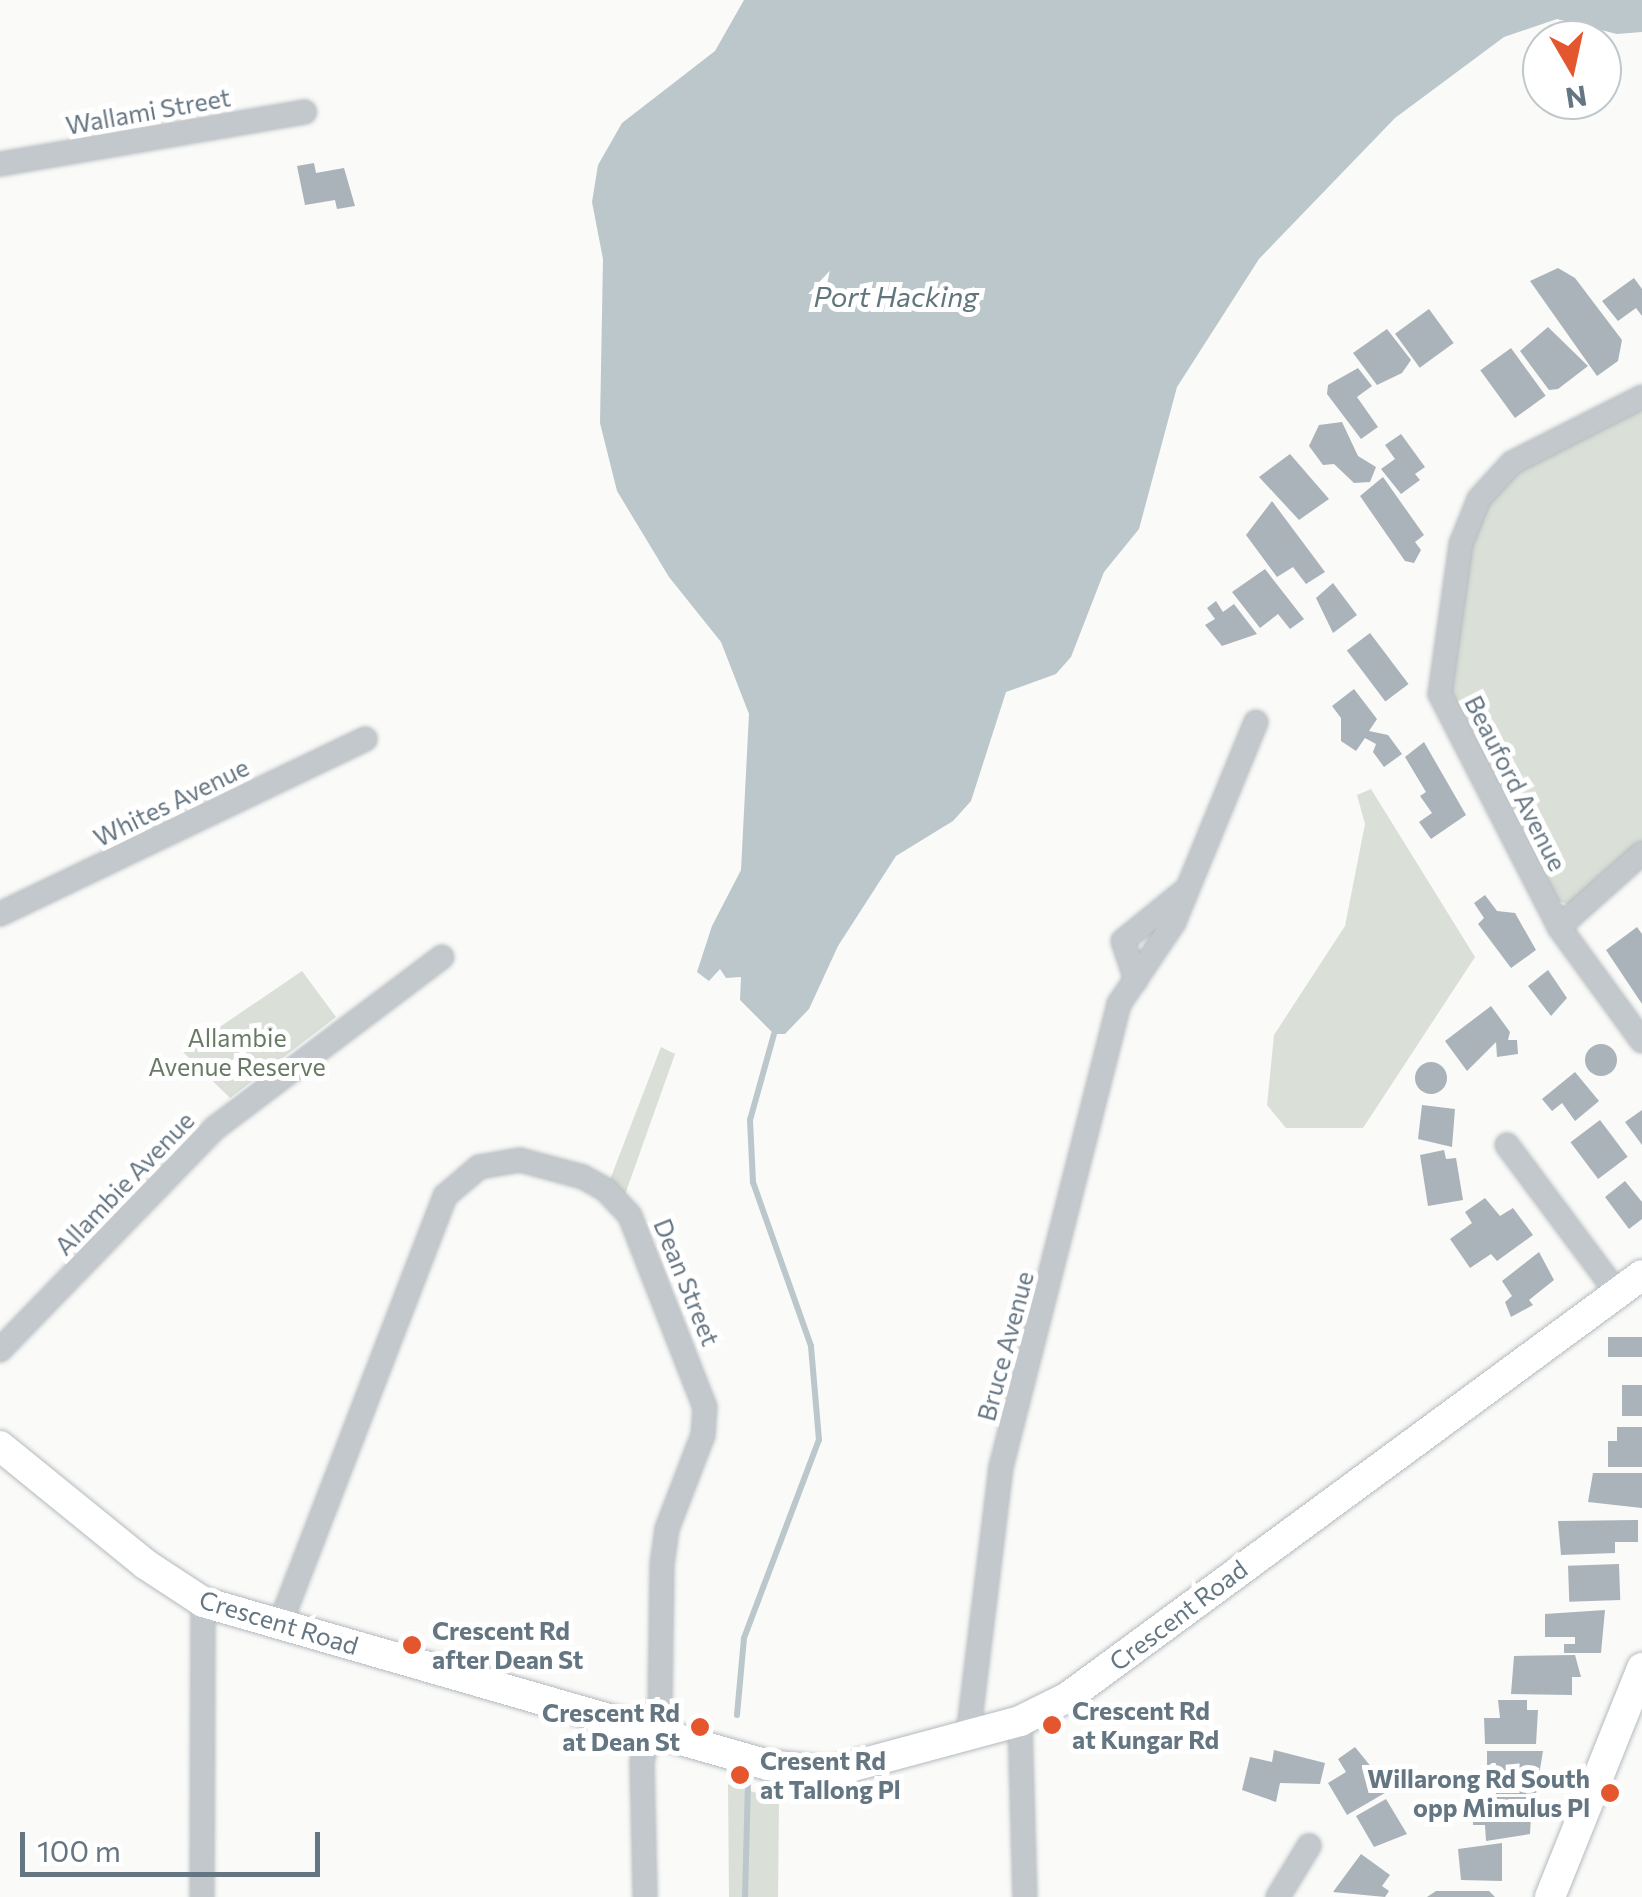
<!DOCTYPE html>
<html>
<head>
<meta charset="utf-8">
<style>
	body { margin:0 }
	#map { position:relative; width:1642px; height:1897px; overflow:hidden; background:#fafaf8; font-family:Commissioner,sans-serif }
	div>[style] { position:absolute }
	.green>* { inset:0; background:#dadfd7 }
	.water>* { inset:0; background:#bbc7cb }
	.stream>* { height:6px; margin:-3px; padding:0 3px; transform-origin:3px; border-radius:3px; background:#bbc7cb }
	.building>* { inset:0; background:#aab3b9; transform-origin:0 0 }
	.round { border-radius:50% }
	.roads { filter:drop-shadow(0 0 2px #b3babf) drop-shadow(0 0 2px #b3babf) }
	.street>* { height:22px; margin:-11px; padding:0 11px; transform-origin:11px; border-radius:11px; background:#c3c8cc }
	.secondary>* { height:30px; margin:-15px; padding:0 15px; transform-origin:15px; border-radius:15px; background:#fff }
	.dots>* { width:28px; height:28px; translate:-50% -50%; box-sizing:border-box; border:5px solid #fff; border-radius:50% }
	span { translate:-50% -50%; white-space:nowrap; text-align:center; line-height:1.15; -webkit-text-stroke:10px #fff; paint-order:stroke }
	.street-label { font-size:25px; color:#657683 }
	.park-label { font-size:25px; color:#687a64 }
	.poi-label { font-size:25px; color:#657683; font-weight:700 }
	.left { translate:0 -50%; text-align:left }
	.right { translate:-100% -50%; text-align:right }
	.water-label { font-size:28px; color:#60757c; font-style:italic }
	.north { position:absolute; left:1522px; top:20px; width:100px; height:100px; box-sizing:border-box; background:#fff; border:2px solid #c1c8cd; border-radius:50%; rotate:171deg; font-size:28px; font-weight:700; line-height:40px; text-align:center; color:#657683 }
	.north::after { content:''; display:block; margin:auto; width:35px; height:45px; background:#e4572e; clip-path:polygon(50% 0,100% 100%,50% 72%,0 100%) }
	.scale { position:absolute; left:20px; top:1832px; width:300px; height:45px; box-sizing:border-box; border:5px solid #657683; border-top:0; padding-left:12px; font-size:30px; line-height:35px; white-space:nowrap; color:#657683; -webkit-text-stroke:8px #fff; paint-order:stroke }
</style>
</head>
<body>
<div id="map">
	<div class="green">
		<i style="clip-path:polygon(1642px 410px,1642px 846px,1575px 907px,1553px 899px,1447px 683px,1468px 550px,1487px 502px,1528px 457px)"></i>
		<i style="clip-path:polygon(1371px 789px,1475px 957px,1363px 1128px,1286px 1128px,1267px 1105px,1274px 1035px,1345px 926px,1365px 824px,1357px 795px)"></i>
		<i style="clip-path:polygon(302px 971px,336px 1017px,230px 1098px,183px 1052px)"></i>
		<i style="clip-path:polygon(661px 1047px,675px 1054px,622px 1203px,606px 1190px)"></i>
		<i style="clip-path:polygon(728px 1784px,779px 1800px,778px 1897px,729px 1897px)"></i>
	</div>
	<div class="water">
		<i style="clip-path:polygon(744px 0,1642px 0,1642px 32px,1617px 34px,1557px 19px,1504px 37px,1395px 118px,1259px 259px,1177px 387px,1139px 529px,1104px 572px,1071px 657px,1056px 674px,1006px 692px,971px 801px,953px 821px,896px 856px,838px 946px,809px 1009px,785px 1034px,774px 1034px,740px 1000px,741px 977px,726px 978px,720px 969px,709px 981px,697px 972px,712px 926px,741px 870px,749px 714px,721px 642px,669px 577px,617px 491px,600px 423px,603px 259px,592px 202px,598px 165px,622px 123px,715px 51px)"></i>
	</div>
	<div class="stream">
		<i style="left:737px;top:1715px;width:77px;rotate:-84.8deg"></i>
		<i style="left:744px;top:1638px;width:212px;rotate:-69.3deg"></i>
		<i style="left:819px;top:1440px;width:94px;rotate:-94.9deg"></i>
		<i style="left:811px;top:1346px;width:174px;rotate:-109.5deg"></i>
		<i style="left:753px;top:1182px;width:62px;rotate:-92.8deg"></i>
		<i style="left:750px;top:1120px;width:89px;rotate:-74.4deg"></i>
		<i style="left:745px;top:1897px;width:111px;rotate:-88.5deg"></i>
	</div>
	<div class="building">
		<i style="clip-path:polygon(314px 163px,316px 173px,344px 168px,355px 206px,337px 209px,335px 200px,305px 205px,297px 166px)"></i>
		<i style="clip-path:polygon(1558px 268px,1575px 278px,1622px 340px,1618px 361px,1597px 376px,1530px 281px)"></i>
		<i style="clip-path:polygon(1634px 278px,1642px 289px,1642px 316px,1636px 308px,1618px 321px,1602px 301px)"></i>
		<i style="left:1429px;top:309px;width:42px;height:42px;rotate:54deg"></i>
		<i style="clip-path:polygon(1548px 327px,1588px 366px,1558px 389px,1549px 390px,1520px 351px)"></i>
		<i style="clip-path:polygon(1387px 329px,1411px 360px,1402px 373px,1377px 385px,1353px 353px)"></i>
		<i style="left:1511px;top:348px;width:59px;height:38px;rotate:54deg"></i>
		<i style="clip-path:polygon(1358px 368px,1372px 386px,1357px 397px,1378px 427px,1361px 439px,1327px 394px,1328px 385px)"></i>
		<i style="clip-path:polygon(1342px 422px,1358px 456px,1376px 467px,1370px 482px,1354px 483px,1334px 464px,1323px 465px,1309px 446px,1319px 425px)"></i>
		<i style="clip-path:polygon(1401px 434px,1425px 467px,1415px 474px,1420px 480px,1401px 494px,1381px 469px,1395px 459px,1385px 445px)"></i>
		<i style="clip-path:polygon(1290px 454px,1329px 499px,1299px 520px,1259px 477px)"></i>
		<i style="clip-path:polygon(1383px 477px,1424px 535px,1415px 542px,1421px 550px,1414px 563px,1405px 561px,1360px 496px)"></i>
		<i style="clip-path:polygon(1272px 501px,1325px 572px,1306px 584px,1293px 567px,1277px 577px,1246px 535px)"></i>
		<i style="clip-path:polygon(1265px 569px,1304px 619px,1290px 629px,1278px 614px,1260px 628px,1232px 592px)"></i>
		<i style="clip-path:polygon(1333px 583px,1357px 615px,1333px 633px,1316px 598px)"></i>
		<i style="clip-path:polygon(1216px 601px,1223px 612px,1234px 604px,1257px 634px,1222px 646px,1205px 625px,1215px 619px,1207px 608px)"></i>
		<i style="left:1370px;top:633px;width:64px;height:29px;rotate:53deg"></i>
		<i style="clip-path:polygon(1354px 689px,1377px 719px,1369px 731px,1388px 735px,1402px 754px,1384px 767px,1373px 752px,1376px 744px,1365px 738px,1356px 751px,1341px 741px,1341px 718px,1332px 706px)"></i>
		<i style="clip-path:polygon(1424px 742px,1466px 815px,1431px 839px,1419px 822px,1432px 813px,1420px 796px,1426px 792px,1405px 757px)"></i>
		<i style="clip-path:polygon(1485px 895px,1497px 911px,1515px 913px,1536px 950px,1511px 968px,1478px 924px,1484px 918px,1474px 903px)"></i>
		<i style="clip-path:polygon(1637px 927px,1642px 934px,1642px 1004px,1606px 950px)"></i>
		<i style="clip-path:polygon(1548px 970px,1567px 998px,1551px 1016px,1528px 986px)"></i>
		<i style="clip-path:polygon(1491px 1006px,1510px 1032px,1508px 1040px,1517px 1040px,1518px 1054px,1497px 1057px,1496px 1042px,1467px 1071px,1445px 1041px)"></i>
		<i class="round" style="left:1585px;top:1044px;width:32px;height:32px"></i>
		<i class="round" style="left:1415px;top:1062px;width:32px;height:32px"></i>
		<i style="clip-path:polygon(1575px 1072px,1599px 1101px,1575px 1121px,1562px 1103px,1552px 1111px,1542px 1099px)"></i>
		<i style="clip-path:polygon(1422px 1105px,1455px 1109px,1452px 1147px,1418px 1139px)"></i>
		<i style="clip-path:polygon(1642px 1110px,1642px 1145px,1625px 1122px)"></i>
		<i style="left:1600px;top:1120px;width:46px;height:37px;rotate:53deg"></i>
		<i style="clip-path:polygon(1444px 1150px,1446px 1159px,1456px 1158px,1463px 1200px,1428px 1206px,1420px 1155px)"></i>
		<i style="clip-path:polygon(1625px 1181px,1642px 1202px,1642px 1219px,1629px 1229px,1605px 1197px)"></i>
		<i style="clip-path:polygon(1485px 1198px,1500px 1216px,1513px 1208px,1533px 1235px,1497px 1261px,1491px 1254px,1470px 1268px,1450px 1239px,1472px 1223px,1465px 1212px)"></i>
		<i style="clip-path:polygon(1539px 1252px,1554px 1280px,1529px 1300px,1533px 1305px,1511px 1317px,1505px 1302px,1512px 1296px,1502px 1281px)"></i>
		<i style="left:1642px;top:1337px;width:20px;height:34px;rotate:90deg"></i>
		<i style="left:1622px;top:1385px;width:20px;height:31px"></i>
		<i style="clip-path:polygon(1617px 1427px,1642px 1427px,1642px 1467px,1608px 1467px,1608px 1441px,1617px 1441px)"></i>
		<i style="clip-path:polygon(1593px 1473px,1642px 1473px,1642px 1508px,1588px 1502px)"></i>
		<i style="clip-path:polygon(1638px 1520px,1638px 1542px,1615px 1542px,1615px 1553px,1561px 1555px,1558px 1521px)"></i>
		<i style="left:1619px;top:1564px;width:36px;height:51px;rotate:88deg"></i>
		<i style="clip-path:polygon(1605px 1610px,1601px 1653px,1564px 1653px,1564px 1644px,1575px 1644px,1575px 1637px,1545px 1637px,1545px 1614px)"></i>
		<i style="clip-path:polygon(1575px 1655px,1581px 1677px,1572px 1677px,1572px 1695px,1511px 1694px,1514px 1656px)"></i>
		<i style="clip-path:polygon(1498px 1700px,1527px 1700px,1527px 1710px,1538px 1710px,1536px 1744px,1485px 1744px,1484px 1718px,1500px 1718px)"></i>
		<i style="clip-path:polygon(1355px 1747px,1390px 1790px,1347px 1815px,1328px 1783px,1346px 1772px,1338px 1759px)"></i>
		<i style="clip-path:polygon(1274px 1750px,1325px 1763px,1320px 1784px,1280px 1783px,1276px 1802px,1242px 1790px,1250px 1757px,1272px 1762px)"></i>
		<i style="clip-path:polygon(1487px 1751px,1543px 1751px,1536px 1794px,1496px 1794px,1496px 1784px,1487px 1784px)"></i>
		<i style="clip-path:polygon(1472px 1797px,1532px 1797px,1530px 1834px,1486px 1841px,1485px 1825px,1473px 1825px)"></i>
		<i style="clip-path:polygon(1386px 1799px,1407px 1834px,1374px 1847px,1356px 1816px)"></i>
		<i style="clip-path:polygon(1502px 1843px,1502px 1881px,1461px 1880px,1458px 1849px)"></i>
		<i style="clip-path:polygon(1361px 1854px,1390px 1875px,1382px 1886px,1389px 1891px,1385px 1897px,1333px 1892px)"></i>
		<i style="clip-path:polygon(1436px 1891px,1489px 1891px,1495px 1897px,1427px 1897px)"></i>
	</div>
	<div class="roads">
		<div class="street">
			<i style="left:0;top:164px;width:309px;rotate:-9.7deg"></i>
			<i style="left:1642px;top:397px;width:146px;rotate:153.1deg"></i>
			<i style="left:1512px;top:463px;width:49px;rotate:132.5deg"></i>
			<i style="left:1479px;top:499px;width:48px;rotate:111.8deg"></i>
			<i style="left:1461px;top:544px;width:151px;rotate:98deg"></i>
			<i style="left:1440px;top:694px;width:262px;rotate:62.9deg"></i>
			<i style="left:1559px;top:927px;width:141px;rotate:53.9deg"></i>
			<i style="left:0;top:914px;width:405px;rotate:-25.6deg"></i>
			<i style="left:1559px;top:927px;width:111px;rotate:-41.7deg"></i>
			<i style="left:1136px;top:980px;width:41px;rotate:-108.4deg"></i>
			<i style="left:1123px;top:941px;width:76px;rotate:-39.1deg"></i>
			<i style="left:1507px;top:1145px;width:186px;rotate:53.3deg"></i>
			<i style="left:0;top:1350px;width:309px;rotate:-45.9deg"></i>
			<i style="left:215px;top:1128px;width:284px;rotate:-37deg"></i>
			<i style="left:280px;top:1624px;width:459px;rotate:-68.9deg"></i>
			<i style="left:445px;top:1196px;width:45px;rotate:-40.5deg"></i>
			<i style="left:479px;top:1167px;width:42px;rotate:-9.7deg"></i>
			<i style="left:520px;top:1160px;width:65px;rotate:15.1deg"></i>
			<i style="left:583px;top:1177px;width:26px;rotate:29deg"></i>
			<i style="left:606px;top:1190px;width:35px;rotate:47deg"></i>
			<i style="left:630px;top:1216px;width:205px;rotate:68.6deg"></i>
			<i style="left:705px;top:1407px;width:28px;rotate:94deg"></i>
			<i style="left:703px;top:1435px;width:101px;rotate:111deg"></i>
			<i style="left:667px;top:1529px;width:36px;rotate:98deg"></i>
			<i style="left:662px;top:1565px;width:136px;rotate:90.8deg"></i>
			<i style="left:660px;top:1701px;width:63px;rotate:106.7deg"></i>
			<i style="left:642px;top:1761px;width:136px;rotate:88.7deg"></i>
			<i style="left:1020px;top:1721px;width:176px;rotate:88.4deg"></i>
			<i style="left:968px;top:1736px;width:271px;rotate:-83deg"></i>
			<i style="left:1001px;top:1467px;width:478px;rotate:-75.7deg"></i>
			<i style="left:1119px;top:1004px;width:99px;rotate:-56.1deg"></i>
			<i style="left:1174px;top:922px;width:216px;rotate:-67.7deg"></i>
			<i style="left:202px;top:1897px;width:295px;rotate:-89.8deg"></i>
			<i style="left:1278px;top:1897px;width:60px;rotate:-58.7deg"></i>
		</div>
		<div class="secondary">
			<i style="left:0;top:1446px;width:187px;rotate:39.1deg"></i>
			<i style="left:145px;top:1564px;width:69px;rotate:33.2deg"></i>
			<i style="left:203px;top:1602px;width:588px;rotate:16.09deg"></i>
			<i style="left:768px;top:1765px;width:63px;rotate:6.3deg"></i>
			<i style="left:831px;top:1772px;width:196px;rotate:-15.1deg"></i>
			<i style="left:1020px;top:1721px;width:54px;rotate:-26.6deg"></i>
			<i style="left:1068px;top:1697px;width:712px;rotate:-36.32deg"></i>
			<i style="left:1550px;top:1897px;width:247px;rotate:-68.1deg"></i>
		</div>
	</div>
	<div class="dots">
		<i style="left:412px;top:1645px;background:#e4572e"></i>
		<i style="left:1052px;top:1725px;background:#e4572e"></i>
		<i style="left:700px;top:1727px;background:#e4572e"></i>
		<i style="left:740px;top:1775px;background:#e4572e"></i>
		<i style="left:1610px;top:1793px;background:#e4572e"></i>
	</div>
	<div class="street-label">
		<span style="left:148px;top:111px;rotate:-10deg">Wallami Street</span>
		<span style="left:1516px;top:783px;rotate:63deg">Beauford Avenue</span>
		<span style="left:171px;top:802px;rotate:-26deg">Whites Avenue</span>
		<span style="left:124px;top:1183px;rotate:-46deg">Allambie Avenue</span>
		<span style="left:687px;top:1282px;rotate:68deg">Dean Street</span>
		<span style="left:1005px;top:1346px;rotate:-75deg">Bruce Avenue</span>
		<span style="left:1178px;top:1615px;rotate:-37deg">Crescent Road</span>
		<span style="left:279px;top:1622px;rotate:17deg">Crescent Road</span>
	</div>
	<div class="park-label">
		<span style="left:237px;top:1052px">Allambie<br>Avenue Reserve</span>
	</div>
	<div class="poi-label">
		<span class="left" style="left:432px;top:1645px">Crescent Rd<br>after Dean St</span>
		<span class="left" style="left:1072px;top:1725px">Crescent Rd<br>at Kungar Rd</span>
		<span class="right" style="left:680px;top:1727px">Crescent Rd<br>at Dean St</span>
		<span class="left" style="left:760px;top:1775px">Cresent Rd<br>at Tallong Pl</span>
		<span class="right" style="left:1590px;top:1793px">Willarong Rd South<br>opp Mimulus Pl</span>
	</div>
	<div class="water-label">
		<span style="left:896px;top:296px">Port Hacking</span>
	</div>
	<div class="north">N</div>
	<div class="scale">100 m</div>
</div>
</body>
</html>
